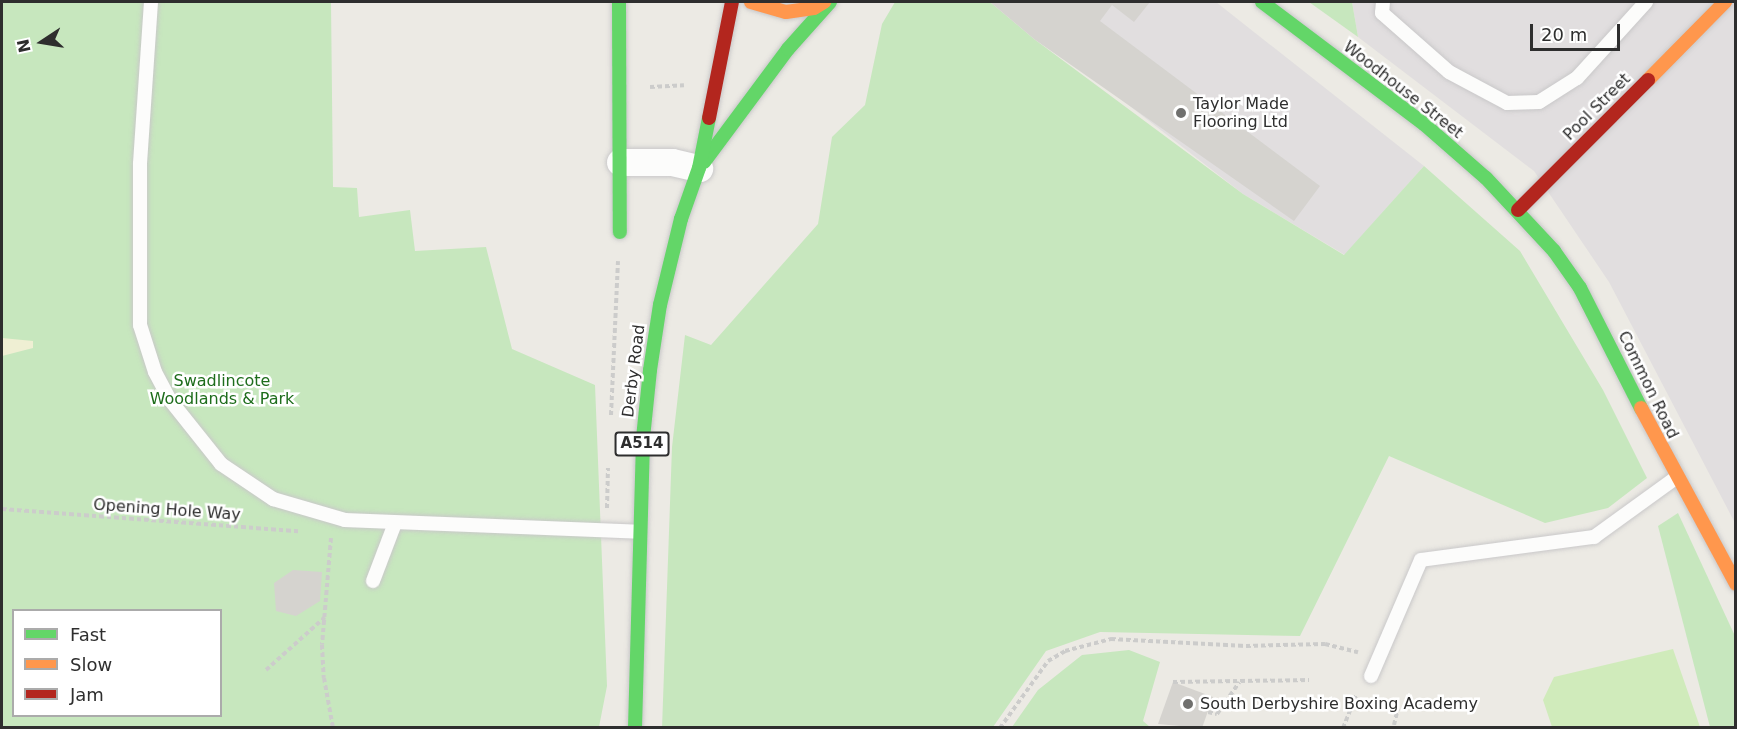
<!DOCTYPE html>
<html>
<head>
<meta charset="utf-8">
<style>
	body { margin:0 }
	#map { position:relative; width:1737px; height:729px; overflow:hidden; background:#eceae4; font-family:"DejaVu Sans",sans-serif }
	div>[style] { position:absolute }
	.industrial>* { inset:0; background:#e1dedf }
	.green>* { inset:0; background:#c7e7be }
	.sand>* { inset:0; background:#efefd3 }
	.pitch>* { inset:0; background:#d0ebbb }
	.building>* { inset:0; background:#d5d3cf }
	.path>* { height:4px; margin-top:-2px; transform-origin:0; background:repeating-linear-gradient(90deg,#cccccb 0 4.5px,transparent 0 7.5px) }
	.roads { filter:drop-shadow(0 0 2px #c9c8c9) drop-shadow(0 0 2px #c9c8c9) }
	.lane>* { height:14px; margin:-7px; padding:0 7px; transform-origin:7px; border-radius:7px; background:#fcfcfb }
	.street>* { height:27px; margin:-13.5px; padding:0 13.5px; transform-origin:13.5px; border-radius:13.5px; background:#fcfcfb }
	.fast>* { height:14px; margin:-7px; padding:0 7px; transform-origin:7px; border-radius:7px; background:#63d668 }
	.slow>* { height:14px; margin:-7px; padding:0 7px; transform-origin:7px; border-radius:7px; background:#ff974d }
	.jam>* { height:14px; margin:-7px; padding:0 7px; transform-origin:7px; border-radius:7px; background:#b3261e }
	.dots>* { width:16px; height:16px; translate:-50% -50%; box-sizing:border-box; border:3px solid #fff; border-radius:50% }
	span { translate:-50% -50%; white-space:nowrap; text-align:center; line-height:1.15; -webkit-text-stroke:5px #fff; paint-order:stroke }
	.shield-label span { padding:2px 4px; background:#fff; border:2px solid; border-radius:4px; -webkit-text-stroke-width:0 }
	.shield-label { font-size:15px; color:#2e2e2e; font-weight:700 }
	.street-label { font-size:16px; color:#2e2e2e }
	.poi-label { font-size:16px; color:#2e2e2e }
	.left { translate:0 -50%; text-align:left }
	.park-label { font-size:16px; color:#1e6d1c }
	.frame { position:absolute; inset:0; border:3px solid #2e2e2e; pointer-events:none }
	.legend { position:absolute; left:12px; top:609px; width:210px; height:108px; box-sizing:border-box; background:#fff; border:2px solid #ababab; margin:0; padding:8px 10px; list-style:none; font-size:18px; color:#2e2e2e }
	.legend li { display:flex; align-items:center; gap:12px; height:30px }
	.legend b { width:30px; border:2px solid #ababab }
	.north { position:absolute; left:12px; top:12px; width:60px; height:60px; -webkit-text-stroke:4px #fff; paint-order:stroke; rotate:258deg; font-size:16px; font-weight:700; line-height:24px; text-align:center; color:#2e2e2e }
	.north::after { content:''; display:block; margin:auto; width:21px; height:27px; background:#2e2e2e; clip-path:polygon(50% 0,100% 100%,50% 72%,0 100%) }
	.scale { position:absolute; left:1530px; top:24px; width:90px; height:27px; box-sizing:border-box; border:3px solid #2e2e2e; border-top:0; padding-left:8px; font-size:18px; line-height:21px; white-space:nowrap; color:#2e2e2e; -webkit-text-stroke:4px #fff; paint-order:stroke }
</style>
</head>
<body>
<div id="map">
	<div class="industrial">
		<i style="clip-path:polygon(996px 2px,1216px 2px,1424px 166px,1345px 255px,1243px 194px)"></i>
		<i style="clip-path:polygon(1352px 2px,1735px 2px,1735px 523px,1609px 282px,1534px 171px,1358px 37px)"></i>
	</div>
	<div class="green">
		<i style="clip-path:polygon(evenodd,2px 2px,331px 2px,333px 187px,357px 188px,359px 217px,410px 210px,415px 251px,486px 247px,512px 349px,595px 385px,607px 686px,599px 727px,2px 727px,2px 2px,14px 610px,220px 610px,220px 716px,14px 716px,14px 610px)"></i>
		<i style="clip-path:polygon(895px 2px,990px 2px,1034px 39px,1243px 194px,1344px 255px,1424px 166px,1520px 251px,1603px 390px,1647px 478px,1608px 508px,1545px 523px,1389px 456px,1300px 636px,1100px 632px,1046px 651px,993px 727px,662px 728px,672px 447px,685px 335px,711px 345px,818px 224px,832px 137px,865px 105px,882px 24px)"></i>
		<i style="clip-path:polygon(1309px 2px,1352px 2px,1358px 37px)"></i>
		<i style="clip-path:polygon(1678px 513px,1735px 636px,1735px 727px,1710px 727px,1658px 526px)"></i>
		<i style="clip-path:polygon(1129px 650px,1160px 662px,1143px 721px,1150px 727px,1012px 727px,1038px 690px,1082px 655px)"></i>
	</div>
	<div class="sand">
		<i style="clip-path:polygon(2px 338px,33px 341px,33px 348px,2px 356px)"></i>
	</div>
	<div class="pitch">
		<i style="clip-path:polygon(1673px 649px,1700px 727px,1552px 727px,1543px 700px,1554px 677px)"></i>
	</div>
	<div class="building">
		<i style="clip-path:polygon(990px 2px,1150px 2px,1134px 22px,1112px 5px,1100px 21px,1320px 186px,1294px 221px,1034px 39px)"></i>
		<i style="clip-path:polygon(293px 570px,322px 572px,320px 601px,296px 616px,276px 611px,274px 583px)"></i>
		<i style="clip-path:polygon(1173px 682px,1213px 697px,1202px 728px,1158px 724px)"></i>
	</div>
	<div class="path">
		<i style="left:650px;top:87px;width:34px;rotate:-3deg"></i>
		<i style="left:611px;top:415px;width:154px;rotate:-87.4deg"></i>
		<i style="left:607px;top:508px;width:40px;rotate:-88.6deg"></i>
		<i style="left:2px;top:509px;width:297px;rotate:4.3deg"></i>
		<i style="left:331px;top:538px;width:107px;rotate:94.8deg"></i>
		<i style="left:322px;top:645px;width:33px;rotate:87deg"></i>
		<i style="left:324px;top:678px;width:51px;rotate:79.8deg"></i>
		<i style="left:266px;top:670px;width:79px;rotate:-41.9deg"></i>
		<i style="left:1173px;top:682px;width:136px;rotate:-0.8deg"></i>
		<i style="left:1208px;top:712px;width:9px;rotate:13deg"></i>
		<i style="left:1217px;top:714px;width:39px;rotate:-55deg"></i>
		<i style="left:1394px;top:725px;width:17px;rotate:-77deg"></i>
		<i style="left:1000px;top:728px;width:82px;rotate:-54.4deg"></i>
		<i style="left:1048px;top:661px;width:20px;rotate:-30deg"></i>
		<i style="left:1065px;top:651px;width:48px;rotate:-14.6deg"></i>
		<i style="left:1111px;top:639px;width:135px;rotate:3deg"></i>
		<i style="left:1246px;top:646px;width:79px;rotate:-1.5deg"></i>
		<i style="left:1325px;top:644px;width:34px;rotate:14deg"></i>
		<i style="left:1343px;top:728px;width:35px;rotate:-68deg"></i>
		<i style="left:1456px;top:728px;width:2px;rotate:-90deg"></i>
	</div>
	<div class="roads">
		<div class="lane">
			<i style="left:151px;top:2px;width:162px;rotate:93.9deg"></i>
			<i style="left:140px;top:164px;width:161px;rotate:90deg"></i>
			<i style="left:140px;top:325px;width:49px;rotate:72.3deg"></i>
			<i style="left:155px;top:372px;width:32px;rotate:62deg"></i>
			<i style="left:170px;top:400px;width:82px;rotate:51.4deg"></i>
			<i style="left:221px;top:464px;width:63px;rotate:33.9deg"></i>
			<i style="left:273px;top:499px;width:75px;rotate:16.3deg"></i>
			<i style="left:345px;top:520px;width:294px;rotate:2.3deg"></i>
			<i style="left:1383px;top:2px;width:11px;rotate:95deg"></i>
			<i style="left:1382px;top:13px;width:89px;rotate:41.4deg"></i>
			<i style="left:1449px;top:72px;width:66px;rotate:28.1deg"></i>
			<i style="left:1507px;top:103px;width:32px;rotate:-2deg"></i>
			<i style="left:1539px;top:102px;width:45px;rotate:-32.3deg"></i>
			<i style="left:1577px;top:78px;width:103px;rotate:-47.8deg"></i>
			<i style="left:373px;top:581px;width:62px;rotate:-69.2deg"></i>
			<i style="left:1371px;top:676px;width:126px;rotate:-66.7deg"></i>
			<i style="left:1421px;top:560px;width:175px;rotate:-7.6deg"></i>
			<i style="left:1594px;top:537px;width:102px;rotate:-35.9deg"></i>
		</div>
		<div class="street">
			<i style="left:620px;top:162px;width:52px"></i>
			<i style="left:672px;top:162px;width:28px;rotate:13deg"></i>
		</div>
		<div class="fast">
			<i style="left:619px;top:2px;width:230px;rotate:89.8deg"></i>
			<i style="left:1262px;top:2px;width:203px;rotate:37deg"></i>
			<i style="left:1424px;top:124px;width:82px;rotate:41.1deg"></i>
			<i style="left:1486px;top:178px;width:100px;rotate:47deg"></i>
			<i style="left:1554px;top:251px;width:45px;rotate:54.9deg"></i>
			<i style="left:1580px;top:288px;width:135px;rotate:63.1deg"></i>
			<i style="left:704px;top:162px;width:141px;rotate:-53.4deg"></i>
			<i style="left:788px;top:49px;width:63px;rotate:-48.2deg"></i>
			<i style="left:635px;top:728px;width:290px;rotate:-88.4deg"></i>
			<i style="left:643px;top:438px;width:68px;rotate:-84.1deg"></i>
			<i style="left:650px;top:370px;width:66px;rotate:-81.3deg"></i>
			<i style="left:660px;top:305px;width:89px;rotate:-76.3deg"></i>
			<i style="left:681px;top:219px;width:54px;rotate:-70.6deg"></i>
			<i style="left:699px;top:168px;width:51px;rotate:-78.7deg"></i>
		</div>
		<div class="slow">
			<i style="left:751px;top:2px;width:36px;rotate:16deg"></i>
			<i style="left:786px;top:12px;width:28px;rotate:-8deg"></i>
			<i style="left:814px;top:8px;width:12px;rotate:-31deg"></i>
			<i style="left:1648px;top:80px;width:110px;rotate:-45.4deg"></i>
			<i style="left:1641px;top:408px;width:200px;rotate:61.6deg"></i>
		</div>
		<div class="jam">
			<i style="left:709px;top:118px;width:118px;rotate:-78.8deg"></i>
			<i style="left:1518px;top:210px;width:184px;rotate:-45deg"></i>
		</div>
	</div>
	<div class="dots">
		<i style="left:1181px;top:113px;background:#70706e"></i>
		<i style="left:1188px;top:704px;background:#70706e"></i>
	</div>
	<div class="shield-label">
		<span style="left:642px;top:444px">A514</span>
	</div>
	<div class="street-label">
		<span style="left:1403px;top:90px;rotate:38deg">Woodhouse Street</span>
		<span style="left:1597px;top:107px;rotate:-45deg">Pool Street</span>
		<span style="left:634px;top:371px;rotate:-83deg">Derby Road</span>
		<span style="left:1648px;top:385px;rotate:64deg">Common Road</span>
		<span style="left:167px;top:510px;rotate:4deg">Opening Hole Way</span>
	</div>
	<div class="poi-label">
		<span class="left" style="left:1193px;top:113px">Taylor Made<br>Flooring Ltd</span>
		<span class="left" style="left:1200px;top:704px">South Derbyshire Boxing Academy</span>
	</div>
	<div class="park-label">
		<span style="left:222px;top:390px">Swadlincote<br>Woodlands &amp; Park</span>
	</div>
	<div class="frame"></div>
	<ul class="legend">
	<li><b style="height:8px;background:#63d668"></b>Fast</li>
	<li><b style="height:8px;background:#ff974d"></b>Slow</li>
	<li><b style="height:8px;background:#b3261e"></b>Jam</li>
	</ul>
	<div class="north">N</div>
	<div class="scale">20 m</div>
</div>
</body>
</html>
